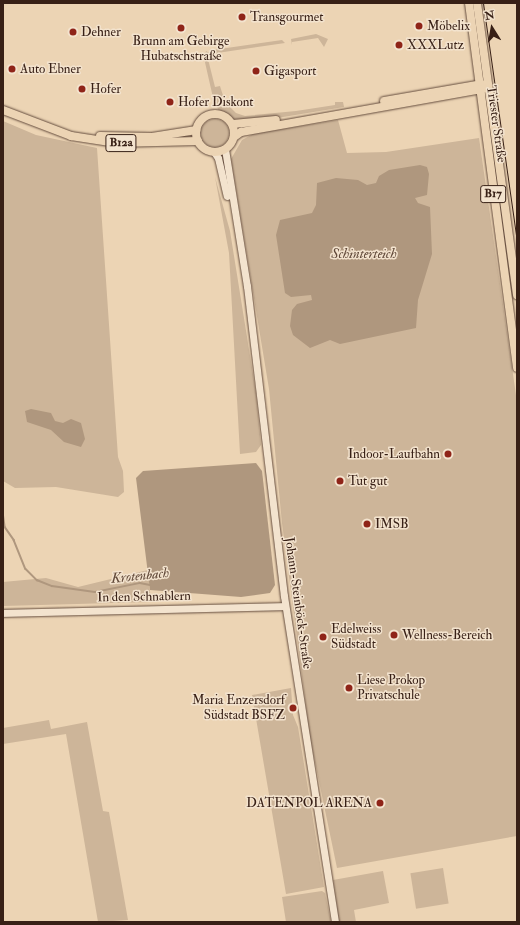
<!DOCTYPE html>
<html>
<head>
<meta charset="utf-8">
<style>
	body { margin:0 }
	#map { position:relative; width:520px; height:925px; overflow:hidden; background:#ecd4b4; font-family:"IM FELL Double Pica",serif }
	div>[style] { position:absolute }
	.green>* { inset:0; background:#cdb599; transform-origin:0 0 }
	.round { border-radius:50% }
	.water>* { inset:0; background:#af977e }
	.stream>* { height:1.5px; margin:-0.75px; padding:0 0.75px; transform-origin:0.75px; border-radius:0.75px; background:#af977e }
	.roads { filter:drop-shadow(0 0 1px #654d3e) drop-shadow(0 0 1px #654d3e) }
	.minor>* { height:7px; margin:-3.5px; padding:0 3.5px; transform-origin:3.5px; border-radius:3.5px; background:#f3e3ce }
	.major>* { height:8px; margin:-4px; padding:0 4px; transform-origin:4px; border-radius:4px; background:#ecd4b4 }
	.major>.ring { margin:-4px; padding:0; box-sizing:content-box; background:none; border:8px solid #ecd4b4; border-radius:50% }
	.tram>* { height:1px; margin:-0.5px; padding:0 0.5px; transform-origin:0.5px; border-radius:0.5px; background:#382016 }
	.dots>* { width:11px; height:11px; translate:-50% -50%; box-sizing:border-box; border:2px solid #f3e3ce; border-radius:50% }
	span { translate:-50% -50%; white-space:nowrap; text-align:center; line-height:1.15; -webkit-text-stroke:3px #f3e3ce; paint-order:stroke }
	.shield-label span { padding:1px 3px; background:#f3e3ce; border:1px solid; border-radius:3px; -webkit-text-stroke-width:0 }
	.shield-label { font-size:12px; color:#382016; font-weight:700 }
	.poi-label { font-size:13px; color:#382016 }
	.left { translate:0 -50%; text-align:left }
	.right { translate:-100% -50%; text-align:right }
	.street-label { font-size:13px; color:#382016 }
	.water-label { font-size:14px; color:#624a3a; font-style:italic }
	.frame { position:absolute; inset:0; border:4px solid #382016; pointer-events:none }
	.north { position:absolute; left:472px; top:8px; width:40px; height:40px; -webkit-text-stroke:3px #f3e3ce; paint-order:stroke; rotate:349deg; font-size:11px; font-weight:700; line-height:16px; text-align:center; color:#382016 }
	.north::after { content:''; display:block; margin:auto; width:14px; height:18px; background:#382016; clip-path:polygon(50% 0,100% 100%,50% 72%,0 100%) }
</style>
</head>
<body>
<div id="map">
	<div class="green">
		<i style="clip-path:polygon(316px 34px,328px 39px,324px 47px,318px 38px,292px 42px,292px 45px,291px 39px)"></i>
		<i style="clip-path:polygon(282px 40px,285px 43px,217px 53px,218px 57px,213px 50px)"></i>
		<i style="clip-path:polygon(206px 51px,211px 54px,207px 55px,215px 87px,220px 86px,225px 102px,236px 113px,245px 116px,296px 111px,335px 105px,335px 102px,343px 102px,344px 107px,241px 124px,235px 122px,219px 111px,214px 102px,204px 58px)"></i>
		<i class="round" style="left:201px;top:119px;width:28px;height:28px"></i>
		<i style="clip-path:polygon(338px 120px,347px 153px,386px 152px,479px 138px,517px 402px,517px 836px,337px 868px,310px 738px,282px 523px,269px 389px,231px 159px,242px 140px,253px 134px)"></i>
		<i style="clip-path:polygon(3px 121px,36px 135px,97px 148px,118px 457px,123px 471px,124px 492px,118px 497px,56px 487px,15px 488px,3px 481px)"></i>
		<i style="clip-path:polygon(215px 177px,230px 231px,256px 393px,261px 445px,256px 452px,240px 454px,229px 253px)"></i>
		<i style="clip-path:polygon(148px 570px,151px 602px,3px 606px,3px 582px,46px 578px,78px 587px)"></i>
		<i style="clip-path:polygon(291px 688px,293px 715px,298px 727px,324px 887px,286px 894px,252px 695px)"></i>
		<i style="clip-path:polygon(49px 720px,51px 729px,87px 722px,103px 811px,109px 812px,128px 920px,98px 922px,66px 734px,3px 744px,3px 728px)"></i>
		<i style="left:443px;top:868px;width:36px;height:33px;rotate:81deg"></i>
		<i style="clip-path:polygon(383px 871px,389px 903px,354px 910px,356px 922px,339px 922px,333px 880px)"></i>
		<i style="clip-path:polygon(322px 891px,325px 893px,331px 922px,286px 922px,282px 897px)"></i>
	</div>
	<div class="water">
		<i style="clip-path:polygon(420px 165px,427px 167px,429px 174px,427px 195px,415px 198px,418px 203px,430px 207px,432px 254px,418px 300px,416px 328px,340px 344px,330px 340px,310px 348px,293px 335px,290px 326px,292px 310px,297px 304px,312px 300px,311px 295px,291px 297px,285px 293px,276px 235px,280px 220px,312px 213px,316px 205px,317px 183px,336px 178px,358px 180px,367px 185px,376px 183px,379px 176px,389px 170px)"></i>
		<i style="clip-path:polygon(31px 409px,51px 413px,55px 421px,63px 423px,71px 419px,81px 423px,85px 439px,81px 447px,64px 442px,51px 430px,27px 422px,25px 411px)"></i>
		<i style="clip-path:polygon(256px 463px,262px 471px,275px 585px,270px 593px,241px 597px,150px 590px,136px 478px,143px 471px)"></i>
	</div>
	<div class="stream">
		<i style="left:3px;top:512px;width:15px;rotate:82deg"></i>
		<i style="left:5px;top:527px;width:16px;rotate:55deg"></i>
		<i style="left:14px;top:540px;width:31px;rotate:68deg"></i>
		<i style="left:26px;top:569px;width:16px;rotate:45deg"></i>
		<i style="left:37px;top:580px;width:16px;rotate:22deg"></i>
		<i style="left:52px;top:586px;width:43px;rotate:7.9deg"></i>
		<i style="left:95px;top:592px;width:46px;rotate:-11.3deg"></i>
		<i style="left:140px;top:583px;width:10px;rotate:11deg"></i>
	</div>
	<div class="roads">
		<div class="minor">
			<i style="left:225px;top:149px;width:139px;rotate:80.9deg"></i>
			<i style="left:247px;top:286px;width:312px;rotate:83.2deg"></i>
			<i style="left:284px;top:596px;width:330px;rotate:81.1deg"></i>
			<i style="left:214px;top:152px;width:7px;rotate:56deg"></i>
			<i style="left:218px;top:158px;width:39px;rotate:77deg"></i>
			<i style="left:3px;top:613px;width:282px;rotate:-1.4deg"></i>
		</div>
		<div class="major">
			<i style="left:469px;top:3px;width:368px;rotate:82.5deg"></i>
			<i style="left:477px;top:3px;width:295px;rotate:82.2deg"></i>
			<i style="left:384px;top:101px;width:99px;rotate:-9.8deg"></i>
			<i style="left:3px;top:110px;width:73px;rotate:20.9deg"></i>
			<i style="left:71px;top:136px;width:46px;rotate:8.8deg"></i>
			<i style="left:116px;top:143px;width:82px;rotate:-1.4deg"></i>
			<i class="ring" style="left:196px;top:114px;width:30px;height:30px"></i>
			<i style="left:233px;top:124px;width:43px;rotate:-5.3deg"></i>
			<i style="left:100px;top:136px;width:52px;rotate:1.1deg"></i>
			<i style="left:152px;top:137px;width:45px;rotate:-9deg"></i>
			<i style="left:234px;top:137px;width:9px;rotate:-36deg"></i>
			<i style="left:241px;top:132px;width:246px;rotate:-10.1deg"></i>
		</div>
	</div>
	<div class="tram">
		<i style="left:483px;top:3px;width:242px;rotate:81.9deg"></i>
	</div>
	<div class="dots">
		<i style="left:242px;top:17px;background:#8f2418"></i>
		<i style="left:419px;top:26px;background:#8f2418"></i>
		<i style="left:181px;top:28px;background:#8f2418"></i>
		<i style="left:73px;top:32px;background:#8f2418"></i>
		<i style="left:399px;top:45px;background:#8f2418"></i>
		<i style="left:12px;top:69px;background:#8f2418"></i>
		<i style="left:256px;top:71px;background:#8f2418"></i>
		<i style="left:82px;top:89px;background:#8f2418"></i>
		<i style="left:170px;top:102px;background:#8f2418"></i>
		<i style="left:448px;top:454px;background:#8f2418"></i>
		<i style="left:340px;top:481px;background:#8f2418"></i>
		<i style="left:367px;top:524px;background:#8f2418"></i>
		<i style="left:394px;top:635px;background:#8f2418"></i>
		<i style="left:323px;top:637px;background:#8f2418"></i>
		<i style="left:349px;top:688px;background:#8f2418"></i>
		<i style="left:293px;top:708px;background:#8f2418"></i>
		<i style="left:380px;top:803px;background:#8f2418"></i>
	</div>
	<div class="shield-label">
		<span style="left:121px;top:143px">B12a</span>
		<span style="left:493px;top:194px">B17</span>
	</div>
	<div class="poi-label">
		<span class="left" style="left:250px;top:17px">Transgourmet</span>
		<span class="left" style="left:427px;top:26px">Möbelix</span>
		<span class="left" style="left:81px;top:32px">Dehner</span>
		<span style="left:181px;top:49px">Brunn am Gebirge<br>Hubatschstraße</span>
		<span class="left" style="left:407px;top:45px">XXXLutz</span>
		<span class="left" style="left:20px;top:69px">Auto Ebner</span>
		<span class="left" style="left:264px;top:71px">Gigasport</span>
		<span class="left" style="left:90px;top:89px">Hofer</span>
		<span class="left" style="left:178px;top:102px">Hofer Diskont</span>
		<span class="right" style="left:440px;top:454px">Indoor-Laufbahn</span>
		<span class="left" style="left:348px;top:481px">Tut gut</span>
		<span class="left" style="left:375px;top:524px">IMSB</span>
		<span class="left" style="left:331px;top:637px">Edelweiss<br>Südstadt</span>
		<span class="left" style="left:402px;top:635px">Wellness-Bereich</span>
		<span class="left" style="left:357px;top:688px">Liese Prokop<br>Privatschule</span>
		<span class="right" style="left:285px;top:708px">Maria Enzersdorf<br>Südstadt BSFZ</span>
		<span class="right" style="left:372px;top:803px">DATENPOL ARENA</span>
	</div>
	<div class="street-label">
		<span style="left:496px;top:124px;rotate:82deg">Triester Straße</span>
		<span style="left:144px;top:597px;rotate:-1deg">In den Schnablern</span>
		<span style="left:298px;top:603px;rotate:82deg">Johann-Steinböck-Straße</span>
	</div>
	<div class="water-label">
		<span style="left:364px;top:254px">Schinterteich</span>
		<span style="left:140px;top:576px;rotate:-6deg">Krotenbach</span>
	</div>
	<div class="frame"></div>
	<div class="north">N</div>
</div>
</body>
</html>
